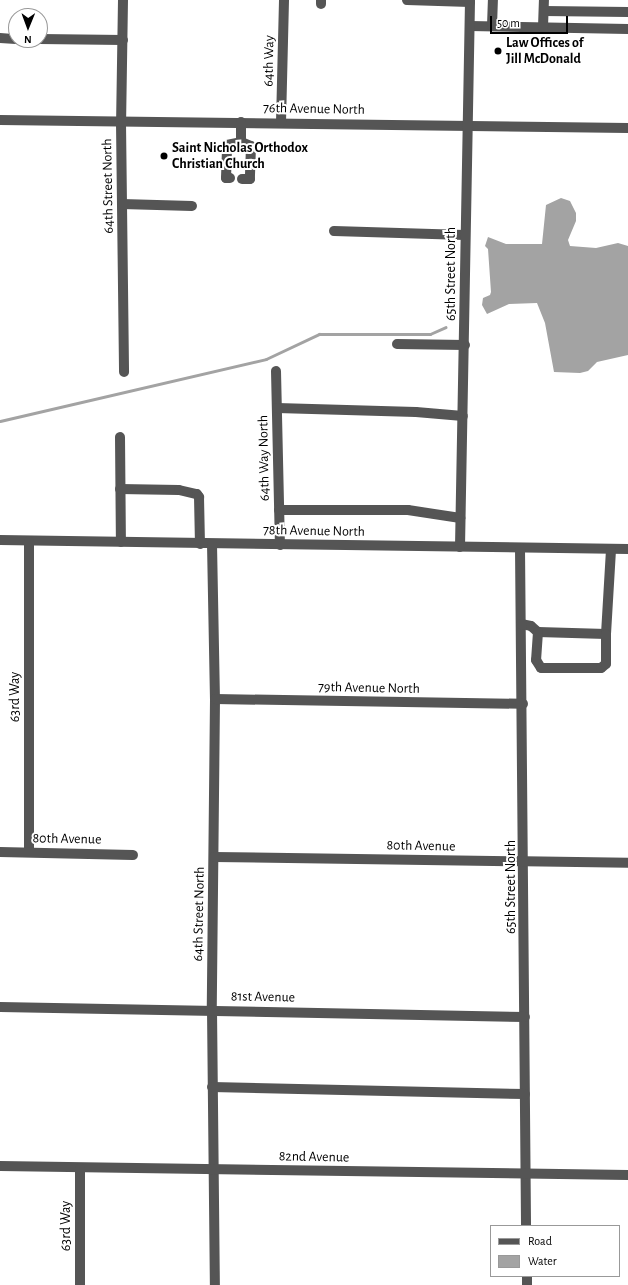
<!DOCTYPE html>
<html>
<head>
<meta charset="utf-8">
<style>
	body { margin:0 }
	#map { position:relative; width:628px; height:1285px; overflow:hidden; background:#fff; font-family:"Alegreya Sans",sans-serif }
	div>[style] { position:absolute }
	.water>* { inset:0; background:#a3a3a3 }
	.stream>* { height:3px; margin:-1.5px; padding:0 1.5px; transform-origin:1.5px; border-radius:1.5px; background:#a3a3a3 }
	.minor>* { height:10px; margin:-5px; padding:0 5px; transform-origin:5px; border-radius:5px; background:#555 }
	.dots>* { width:11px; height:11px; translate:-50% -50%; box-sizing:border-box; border:2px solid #fff; border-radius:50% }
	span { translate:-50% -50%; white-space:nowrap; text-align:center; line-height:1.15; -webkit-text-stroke:4px #fff; paint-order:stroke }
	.poi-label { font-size:14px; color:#000; font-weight:700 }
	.left { translate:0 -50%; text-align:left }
	.street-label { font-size:14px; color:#000 }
	.legend { position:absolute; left:490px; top:1225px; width:130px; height:52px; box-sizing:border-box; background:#fff; border:1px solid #999; margin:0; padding:5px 7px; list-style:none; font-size:12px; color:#000 }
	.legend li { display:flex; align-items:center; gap:8px; height:20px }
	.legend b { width:20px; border:1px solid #999 }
	.north { position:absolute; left:8px; top:8px; width:40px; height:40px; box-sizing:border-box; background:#fff; border:1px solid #999; border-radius:50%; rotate:181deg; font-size:11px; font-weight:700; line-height:16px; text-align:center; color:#000 }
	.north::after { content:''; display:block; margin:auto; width:14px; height:18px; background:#000; clip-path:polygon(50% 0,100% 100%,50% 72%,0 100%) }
	.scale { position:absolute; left:490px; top:16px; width:78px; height:18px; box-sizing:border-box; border:2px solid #000; border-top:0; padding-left:5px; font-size:12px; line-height:14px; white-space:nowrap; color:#000; -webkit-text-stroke:3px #fff; paint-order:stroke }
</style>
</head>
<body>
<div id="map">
	<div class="water">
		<i style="clip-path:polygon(561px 198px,570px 201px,576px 213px,576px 221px,568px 240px,570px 246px,596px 248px,618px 243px,628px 246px,628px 355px,597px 362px,588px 371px,580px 373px,554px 372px,545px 323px,537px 303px,509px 304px,487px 314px,482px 305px,483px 298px,490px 295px,491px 292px,488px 249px,485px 246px,488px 237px,506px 244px,542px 244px,546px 205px)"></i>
	</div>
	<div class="stream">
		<i style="left:0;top:421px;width:273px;rotate:-13.1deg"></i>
		<i style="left:266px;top:359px;width:59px;rotate:-25.3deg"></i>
		<i style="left:319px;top:334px;width:111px"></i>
		<i style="left:430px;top:334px;width:17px;rotate:-24deg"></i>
	</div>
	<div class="minor">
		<i style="left:123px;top:0;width:123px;rotate:90.9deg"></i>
		<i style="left:121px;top:123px;width:249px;rotate:89.3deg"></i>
		<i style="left:321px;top:0;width:4px;rotate:90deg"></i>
		<i style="left:407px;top:0;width:63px;rotate:1.8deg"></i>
		<i style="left:544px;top:11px;width:84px;rotate:0.7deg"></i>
		<i style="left:470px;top:26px;width:158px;rotate:1.1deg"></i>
		<i style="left:492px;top:26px;width:26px;rotate:-88deg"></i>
		<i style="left:543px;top:27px;width:27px;rotate:-88deg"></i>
		<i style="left:0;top:38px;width:16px;rotate:4deg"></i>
		<i style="left:40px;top:39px;width:83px;rotate:0.7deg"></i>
		<i style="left:0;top:120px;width:628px;rotate:0.73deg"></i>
		<i style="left:281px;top:123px;width:123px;rotate:-88.6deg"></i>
		<i style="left:241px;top:142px;width:11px;rotate:22deg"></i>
		<i style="left:251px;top:146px;width:33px;rotate:92deg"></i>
		<i style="left:250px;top:179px;width:8px;rotate:180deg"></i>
		<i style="left:230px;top:178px;width:4px;rotate:180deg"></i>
		<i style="left:226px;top:178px;width:33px;rotate:-88deg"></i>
		<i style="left:227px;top:145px;width:14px;rotate:-12deg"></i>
		<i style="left:241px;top:142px;width:20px;rotate:-90deg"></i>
		<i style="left:122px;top:204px;width:70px;rotate:1.6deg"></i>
		<i style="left:334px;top:231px;width:131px;rotate:1.7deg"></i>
		<i style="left:397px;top:344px;width:68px;rotate:0.8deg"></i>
		<i style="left:276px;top:371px;width:174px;rotate:88.7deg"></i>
		<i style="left:277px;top:408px;width:139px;rotate:1.6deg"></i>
		<i style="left:416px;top:412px;width:47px;rotate:4.9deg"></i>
		<i style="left:120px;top:437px;width:105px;rotate:89.5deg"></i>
		<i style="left:120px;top:489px;width:59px;rotate:1deg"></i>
		<i style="left:179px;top:490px;width:18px;rotate:13deg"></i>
		<i style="left:197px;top:494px;width:4px;rotate:56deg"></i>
		<i style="left:199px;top:497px;width:47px;rotate:88.8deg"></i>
		<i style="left:279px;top:510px;width:129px"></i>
		<i style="left:408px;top:510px;width:53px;rotate:8.7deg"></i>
		<i style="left:0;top:540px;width:628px;rotate:0.82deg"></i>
		<i style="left:29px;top:541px;width:311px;rotate:90deg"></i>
		<i style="left:212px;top:544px;width:155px;rotate:88.9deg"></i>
		<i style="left:215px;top:699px;width:311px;rotate:90.6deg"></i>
		<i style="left:212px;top:1010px;width:275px;rotate:89.4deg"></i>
		<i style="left:460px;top:547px;width:547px;rotate:-88.95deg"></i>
		<i style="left:520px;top:548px;width:678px;rotate:89.49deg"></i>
		<i style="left:521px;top:624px;width:10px;rotate:11deg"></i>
		<i style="left:531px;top:626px;width:9px;rotate:41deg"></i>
		<i style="left:538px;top:632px;width:68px;rotate:1.7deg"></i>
		<i style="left:606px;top:634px;width:85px;rotate:-86.6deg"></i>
		<i style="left:538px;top:632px;width:28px;rotate:94deg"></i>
		<i style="left:536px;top:660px;width:9px;rotate:58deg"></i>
		<i style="left:541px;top:668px;width:60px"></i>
		<i style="left:601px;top:668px;width:6px;rotate:-39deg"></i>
		<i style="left:606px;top:664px;width:30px;rotate:-90deg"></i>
		<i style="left:215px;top:699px;width:308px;rotate:0.9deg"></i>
		<i style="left:0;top:852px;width:133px;rotate:1.3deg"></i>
		<i style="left:214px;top:857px;width:414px;rotate:0.8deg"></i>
		<i style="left:0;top:1007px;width:525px;rotate:1.09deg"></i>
		<i style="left:212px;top:1087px;width:313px;rotate:1.3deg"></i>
		<i style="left:0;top:1166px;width:628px;rotate:0.82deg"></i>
		<i style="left:527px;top:1276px;width:9px;rotate:90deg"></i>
		<i style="left:80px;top:1285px;width:117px;rotate:-90deg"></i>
	</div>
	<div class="dots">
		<i style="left:498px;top:51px;background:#000"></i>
		<i style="left:164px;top:156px;background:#000"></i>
	</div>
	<div class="poi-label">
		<span class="left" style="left:506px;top:51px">Law Offices of<br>Jill McDonald</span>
		<span class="left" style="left:172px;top:156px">Saint Nicholas Orthodox<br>Christian Church</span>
	</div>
	<div class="street-label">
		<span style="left:269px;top:61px;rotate:-89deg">64th Way</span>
		<span style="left:314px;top:109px;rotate:1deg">76th Avenue North</span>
		<span style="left:108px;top:186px;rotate:-91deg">64th Street North</span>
		<span style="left:451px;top:274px;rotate:-90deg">65th Street North</span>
		<span style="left:264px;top:458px;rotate:-91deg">64th Way North</span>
		<span style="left:314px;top:531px;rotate:1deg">78th Avenue North</span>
		<span style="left:369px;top:688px;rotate:1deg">79th Avenue North</span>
		<span style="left:15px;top:697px;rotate:-90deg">63rd Way</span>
		<span style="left:67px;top:839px;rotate:1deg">80th Avenue</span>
		<span style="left:421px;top:846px;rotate:1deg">80th Avenue</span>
		<span style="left:511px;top:887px;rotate:-90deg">65th Street North</span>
		<span style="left:199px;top:914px;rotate:-89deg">64th Street North</span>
		<span style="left:263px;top:997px;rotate:1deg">81st Avenue</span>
		<span style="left:314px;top:1157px;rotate:1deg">82nd Avenue</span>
		<span style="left:66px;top:1226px;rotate:-90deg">63rd Way</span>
	</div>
	<ul class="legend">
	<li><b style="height:5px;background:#555"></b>Road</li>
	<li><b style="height:11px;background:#a3a3a3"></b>Water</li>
	</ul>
	<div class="north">N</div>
	<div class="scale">50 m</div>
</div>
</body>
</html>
